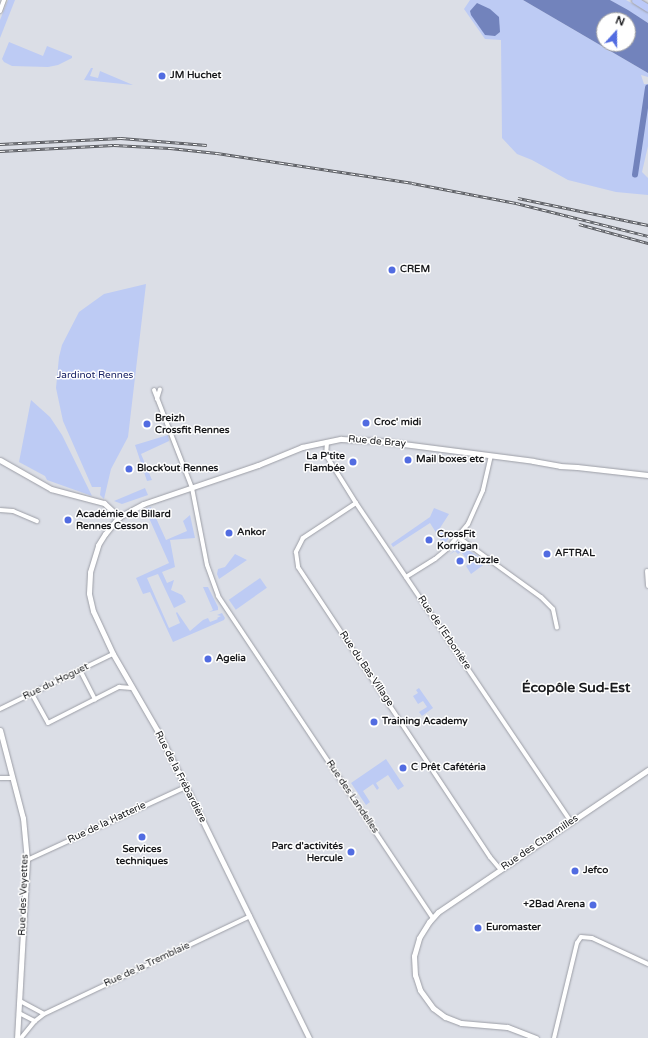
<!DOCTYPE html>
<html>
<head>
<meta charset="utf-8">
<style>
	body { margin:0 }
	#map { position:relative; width:648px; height:1038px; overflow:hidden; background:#dbdee6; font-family:"Varela Round",sans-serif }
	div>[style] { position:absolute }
	.green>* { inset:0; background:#bdcbf4; transform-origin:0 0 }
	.water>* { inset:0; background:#7283bc }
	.canal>* { height:5.5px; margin:-2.75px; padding:0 2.75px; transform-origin:2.75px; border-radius:2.75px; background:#7283bc }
	.roads { filter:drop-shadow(0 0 1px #9c9ea6) drop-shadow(0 0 1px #9c9ea6) }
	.minor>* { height:4px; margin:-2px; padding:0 2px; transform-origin:2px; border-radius:2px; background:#fff }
	.tertiary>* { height:5px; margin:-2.5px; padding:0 2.5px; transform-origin:2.5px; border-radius:2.5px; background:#fff }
	.primary>* { height:7px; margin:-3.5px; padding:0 3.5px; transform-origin:3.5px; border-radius:3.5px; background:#bccaf8 }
	.rail>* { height:3px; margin-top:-1.5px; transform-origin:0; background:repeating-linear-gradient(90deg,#fff 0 4.5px,#5b5d62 0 9px); box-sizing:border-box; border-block:1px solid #5b5d62 }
	.dots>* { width:11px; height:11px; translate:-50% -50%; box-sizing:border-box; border:2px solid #fff; border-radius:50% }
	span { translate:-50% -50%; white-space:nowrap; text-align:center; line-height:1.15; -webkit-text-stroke:3px #fff; paint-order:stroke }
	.poi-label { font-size:10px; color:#191a1d; font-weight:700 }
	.left { translate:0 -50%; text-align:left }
	.right { translate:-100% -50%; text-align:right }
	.park-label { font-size:10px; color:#172164 }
	.street-label { font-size:10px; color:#191a1d }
	.district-label { font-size:14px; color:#191a1d; font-weight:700 }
	.north { position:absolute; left:596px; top:12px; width:40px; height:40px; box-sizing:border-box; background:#fff; border:1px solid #a3a3a5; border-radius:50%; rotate:21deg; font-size:11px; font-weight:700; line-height:16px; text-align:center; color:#191a1d }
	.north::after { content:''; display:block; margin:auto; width:14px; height:18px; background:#526ce1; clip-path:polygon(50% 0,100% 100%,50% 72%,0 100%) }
</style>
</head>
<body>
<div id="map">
	<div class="green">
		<i style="clip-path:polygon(8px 0,15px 0,0 38px,0 20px)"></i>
		<i style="clip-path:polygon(470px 0,523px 0,648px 73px,648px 77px,641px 75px,644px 84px,648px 84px,648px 146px,642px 172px,648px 178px,648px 195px,616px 192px,568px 180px,532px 160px,517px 154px,502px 138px,501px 40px,485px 39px,464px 9px)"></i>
		<i style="clip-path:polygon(610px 0,626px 0,648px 12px,648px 23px)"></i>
		<i style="clip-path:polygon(9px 42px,43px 56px,47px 46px,72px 56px,72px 58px,58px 65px,48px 67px,12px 66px,4px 62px,2px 59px)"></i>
		<i style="clip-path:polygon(91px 68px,93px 68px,90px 76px,98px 78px,100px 71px,133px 85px,84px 80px)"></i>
		<i style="clip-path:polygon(146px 284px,128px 437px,111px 469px,104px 499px,100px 495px,101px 487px,92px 487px,63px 421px,56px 388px,59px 357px,62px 345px,79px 312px,104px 294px)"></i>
		<i style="clip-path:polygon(31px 400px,50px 417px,62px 435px,92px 496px,47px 480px,45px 476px,19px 462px)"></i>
		<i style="clip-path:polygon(168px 435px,169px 441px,141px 454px,152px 480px,147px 481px,135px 445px)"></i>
		<i style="clip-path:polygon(145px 488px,148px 495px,122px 504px,114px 501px)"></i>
		<i style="clip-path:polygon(151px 507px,166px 540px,187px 531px,183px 521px,190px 515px,195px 538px,170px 540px,175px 567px,162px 572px,167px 583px,174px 580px,171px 590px,182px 595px,186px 602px,174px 608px,158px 574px,147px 578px,169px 628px,180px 623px,176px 613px,177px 612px,190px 631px,203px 620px,208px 618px,210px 622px,218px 619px,217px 618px,221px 616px,217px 615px,222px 613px,225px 618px,224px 620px,173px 642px,150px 592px,143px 594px,136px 578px,169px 563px,145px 509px)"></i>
		<i style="clip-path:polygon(434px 508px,449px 514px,440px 528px,449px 538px,446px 542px,442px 542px,430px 523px,393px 547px,391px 544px,430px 517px)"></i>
		<i style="clip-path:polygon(464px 547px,489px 564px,489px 566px,486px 563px,471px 574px,466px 566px,470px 563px,461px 552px,458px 554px,455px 551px,449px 555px,457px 548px)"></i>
		<i style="clip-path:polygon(235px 554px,247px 560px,219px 579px,217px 574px,218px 569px,225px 567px)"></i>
		<i style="left:260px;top:578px;width:12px;height:38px;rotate:55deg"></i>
		<i style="clip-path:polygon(203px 587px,208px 587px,218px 607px,218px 610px,209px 612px,213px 610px)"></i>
		<i style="clip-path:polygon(419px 688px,433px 708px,422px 716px,419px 712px,427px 707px,423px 701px,418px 704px,413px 696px,418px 693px,416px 690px)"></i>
		<i style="clip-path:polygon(386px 759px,404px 786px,398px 790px,388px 775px,376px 783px,379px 788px,377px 790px,373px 784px,363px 791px,370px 802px,366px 805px,351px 783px)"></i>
	</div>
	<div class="water">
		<i style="clip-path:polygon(evenodd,523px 0,610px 0,628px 10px,648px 23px,648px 73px,523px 0,604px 20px,628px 20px,628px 44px,604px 44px,604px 20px)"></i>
		<i style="clip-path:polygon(477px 3px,490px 9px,499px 17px,500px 32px,495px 36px,485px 35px,471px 15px,470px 11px)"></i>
	</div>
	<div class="canal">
		<i style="left:635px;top:175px;width:88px;rotate:-81.5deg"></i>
	</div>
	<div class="roads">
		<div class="minor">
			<i style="left:0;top:11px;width:12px;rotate:-70deg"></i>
			<i style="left:154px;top:390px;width:105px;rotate:68.8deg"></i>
			<i style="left:192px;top:488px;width:78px;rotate:79deg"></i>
			<i style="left:207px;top:565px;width:33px;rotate:70deg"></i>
			<i style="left:218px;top:596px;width:387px;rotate:56.3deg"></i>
			<i style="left:157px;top:399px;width:10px;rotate:-73deg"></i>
			<i style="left:327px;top:442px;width:13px;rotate:94deg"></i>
			<i style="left:326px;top:455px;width:57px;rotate:58deg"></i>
			<i style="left:356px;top:503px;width:385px;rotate:56deg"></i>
			<i style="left:356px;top:503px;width:64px;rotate:146.6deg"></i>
			<i style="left:303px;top:538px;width:16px;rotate:117deg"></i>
			<i style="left:296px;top:552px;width:15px;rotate:82deg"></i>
			<i style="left:298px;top:567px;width:348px;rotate:56.5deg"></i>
			<i style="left:490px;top:857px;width:17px;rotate:50deg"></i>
			<i style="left:0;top:510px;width:13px;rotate:4deg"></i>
			<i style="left:13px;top:511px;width:26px;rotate:23deg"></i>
			<i style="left:458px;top:537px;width:102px;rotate:35.9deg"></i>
			<i style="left:541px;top:597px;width:17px;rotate:45deg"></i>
			<i style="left:553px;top:609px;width:19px;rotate:78deg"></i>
			<i style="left:647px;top:571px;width:15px;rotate:86deg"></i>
			<i style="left:406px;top:577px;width:34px;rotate:-32deg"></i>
			<i style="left:435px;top:559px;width:16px;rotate:-40deg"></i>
			<i style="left:447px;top:549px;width:33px;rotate:-50deg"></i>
			<i style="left:468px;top:524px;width:37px;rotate:-66deg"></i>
			<i style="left:483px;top:490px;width:35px;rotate:-77deg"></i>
			<i style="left:80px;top:670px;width:33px;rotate:63deg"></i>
			<i style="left:32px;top:694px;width:33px;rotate:61deg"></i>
			<i style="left:48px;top:723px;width:80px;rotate:-26.9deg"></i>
			<i style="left:119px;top:687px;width:13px;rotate:4deg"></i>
			<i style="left:0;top:709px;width:126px;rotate:-26deg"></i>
			<i style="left:0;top:778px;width:12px"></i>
			<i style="left:27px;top:860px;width:175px;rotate:-24.7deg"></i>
			<i style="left:20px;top:1001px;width:27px;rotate:28deg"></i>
			<i style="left:19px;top:1013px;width:18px;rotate:27deg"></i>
			<i style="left:21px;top:1038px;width:22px;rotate:-51deg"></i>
			<i style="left:35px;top:1021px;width:11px;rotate:-38deg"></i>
			<i style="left:44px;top:1014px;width:228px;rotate:-25.4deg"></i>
			<i style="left:554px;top:1038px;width:98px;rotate:-76.4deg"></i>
			<i style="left:577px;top:943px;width:7px;rotate:-56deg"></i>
			<i style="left:581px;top:937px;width:11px;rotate:5deg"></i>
			<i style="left:592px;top:938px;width:62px;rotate:24.9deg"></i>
		</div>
		<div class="tertiary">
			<i style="left:0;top:460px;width:59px;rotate:29.6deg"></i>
			<i style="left:51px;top:489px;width:55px;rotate:14.8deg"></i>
			<i style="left:104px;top:503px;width:21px;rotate:43deg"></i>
			<i style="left:0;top:730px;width:91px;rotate:75.4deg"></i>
			<i style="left:23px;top:818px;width:42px;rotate:84.6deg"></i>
			<i style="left:27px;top:860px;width:178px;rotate:93.2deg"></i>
			<i style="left:309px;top:1038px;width:271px;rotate:-116.1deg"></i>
			<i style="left:190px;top:795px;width:73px;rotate:-116.9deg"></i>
			<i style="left:157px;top:730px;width:88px;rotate:-120.1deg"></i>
			<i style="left:113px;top:654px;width:47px;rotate:-114.9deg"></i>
			<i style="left:93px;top:611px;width:18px;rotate:-103deg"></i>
			<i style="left:89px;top:593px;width:21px;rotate:-87deg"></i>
			<i style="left:90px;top:572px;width:28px;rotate:-73deg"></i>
			<i style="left:98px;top:545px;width:13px;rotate:-58deg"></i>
			<i style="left:105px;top:534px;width:22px;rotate:-51deg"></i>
			<i style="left:119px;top:517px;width:27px;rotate:-28deg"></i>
			<i style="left:143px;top:504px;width:121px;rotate:-18.7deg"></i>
			<i style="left:258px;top:465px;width:48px;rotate:-22.2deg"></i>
			<i style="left:302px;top:447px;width:40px;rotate:-12deg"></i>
			<i style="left:341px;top:439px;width:39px;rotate:3deg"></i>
			<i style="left:380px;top:441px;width:154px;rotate:7.4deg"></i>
			<i style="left:533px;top:461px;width:27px;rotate:10deg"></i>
			<i style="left:560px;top:466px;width:17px;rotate:3deg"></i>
			<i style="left:577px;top:467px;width:71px;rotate:6.4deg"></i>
			<i style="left:536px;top:1038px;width:31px;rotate:-159deg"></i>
			<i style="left:507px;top:1027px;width:46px;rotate:-175deg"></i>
			<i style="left:461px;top:1023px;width:17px;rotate:-159deg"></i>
			<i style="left:445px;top:1017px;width:15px;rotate:-143deg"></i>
			<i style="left:433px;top:1008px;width:22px;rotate:-126deg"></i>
			<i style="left:420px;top:990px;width:16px;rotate:-108deg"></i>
			<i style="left:415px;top:975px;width:19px;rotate:-93deg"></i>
			<i style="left:414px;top:956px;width:19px;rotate:-74deg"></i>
			<i style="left:419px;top:938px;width:19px;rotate:-58deg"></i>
			<i style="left:429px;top:922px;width:13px;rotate:-48deg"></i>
			<i style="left:438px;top:912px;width:254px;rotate:-34.1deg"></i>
		</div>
		<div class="primary">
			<i style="left:635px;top:0;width:15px;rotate:32deg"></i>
		</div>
	</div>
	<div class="rail">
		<i style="left:0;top:144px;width:121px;rotate:-2.8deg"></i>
		<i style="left:121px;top:138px;width:86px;rotate:4.7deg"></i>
		<i style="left:0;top:151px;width:114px;rotate:-3deg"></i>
		<i style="left:114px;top:145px;width:56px;rotate:3.1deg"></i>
		<i style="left:170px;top:148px;width:47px;rotate:6.1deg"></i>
		<i style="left:217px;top:153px;width:197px;rotate:8.7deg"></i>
		<i style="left:412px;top:183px;width:106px;rotate:10.9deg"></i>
		<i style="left:516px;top:203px;width:136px;rotate:14deg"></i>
		<i style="left:518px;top:198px;width:133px;rotate:11.7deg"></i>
		<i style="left:579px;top:224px;width:72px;rotate:15.4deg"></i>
	</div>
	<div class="dots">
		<i style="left:162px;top:76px;background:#526ce1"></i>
		<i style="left:392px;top:270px;background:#526ce1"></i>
		<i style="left:366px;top:423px;background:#526ce1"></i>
		<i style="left:147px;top:424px;background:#526ce1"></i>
		<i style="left:408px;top:460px;background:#526ce1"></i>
		<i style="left:353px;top:462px;background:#526ce1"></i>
		<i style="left:129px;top:469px;background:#526ce1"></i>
		<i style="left:68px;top:520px;background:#526ce1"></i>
		<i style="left:229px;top:533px;background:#526ce1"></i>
		<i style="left:429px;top:540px;background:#526ce1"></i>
		<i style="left:547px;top:554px;background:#526ce1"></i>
		<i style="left:460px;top:561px;background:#526ce1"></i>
		<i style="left:208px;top:659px;background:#526ce1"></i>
		<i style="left:374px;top:722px;background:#526ce1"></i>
		<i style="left:403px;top:768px;background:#526ce1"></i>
		<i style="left:142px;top:837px;background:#526ce1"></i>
		<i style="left:351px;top:852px;background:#526ce1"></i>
		<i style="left:575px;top:871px;background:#526ce1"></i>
		<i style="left:593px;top:905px;background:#526ce1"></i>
		<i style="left:478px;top:928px;background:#526ce1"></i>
	</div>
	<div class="poi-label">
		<span class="left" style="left:170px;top:76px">JM Huchet</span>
		<span class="left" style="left:400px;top:270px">CREM</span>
		<span class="left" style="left:155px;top:424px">Breizh<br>Crossfit Rennes</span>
		<span class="left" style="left:374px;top:423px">Croc' midi</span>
		<span class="right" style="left:345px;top:462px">La P'tite<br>Flambée</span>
		<span class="left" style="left:416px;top:460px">Mail boxes etc</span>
		<span class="left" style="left:137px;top:469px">Block’out Rennes</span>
		<span class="left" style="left:76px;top:520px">Académie de Billard<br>Rennes Cesson</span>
		<span class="left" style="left:237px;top:533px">Ankor</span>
		<span class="left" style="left:437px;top:540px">CrossFit<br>Korrigan</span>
		<span class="left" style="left:555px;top:554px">AFTRAL</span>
		<span class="left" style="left:468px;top:561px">Puzzle</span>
		<span class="left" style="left:216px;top:659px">Agelia</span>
		<span class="left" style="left:382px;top:722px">Training Academy</span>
		<span class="left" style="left:411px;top:768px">C Prêt Cafétéria</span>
		<span class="right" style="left:343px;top:852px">Parc d'activités<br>Hercule</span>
		<span style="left:142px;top:855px">Services<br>techniques</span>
		<span class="left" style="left:583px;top:871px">Jefco</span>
		<span class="right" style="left:585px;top:905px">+2Bad Arena</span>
		<span class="left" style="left:486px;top:928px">Euromaster</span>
	</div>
	<div class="park-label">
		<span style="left:95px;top:376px">Jardinot Rennes</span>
	</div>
	<div class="street-label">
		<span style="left:377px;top:442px;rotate:5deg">Rue de Bray</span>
		<span style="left:444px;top:633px;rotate:56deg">Rue de l'Erbonière</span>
		<span style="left:366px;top:669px;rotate:56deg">Rue du Bas Village</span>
		<span style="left:56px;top:682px;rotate:-26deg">Rue du Hoguet</span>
		<span style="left:180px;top:777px;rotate:63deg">Rue de la Frébardière</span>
		<span style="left:352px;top:797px;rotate:56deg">Rue des Landelles</span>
		<span style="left:107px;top:823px;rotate:-25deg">Rue de la Hatterie</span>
		<span style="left:540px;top:843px;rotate:-34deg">Rue des Charmilles</span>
		<span style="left:24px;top:895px;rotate:-88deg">Rue des Veyettes</span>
		<span style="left:147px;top:965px;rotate:-25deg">Rue de la Tremblaie</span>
	</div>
	<div class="district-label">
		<span style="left:576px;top:688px">Écopôle Sud-Est</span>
	</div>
	<div class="north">N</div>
</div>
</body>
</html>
